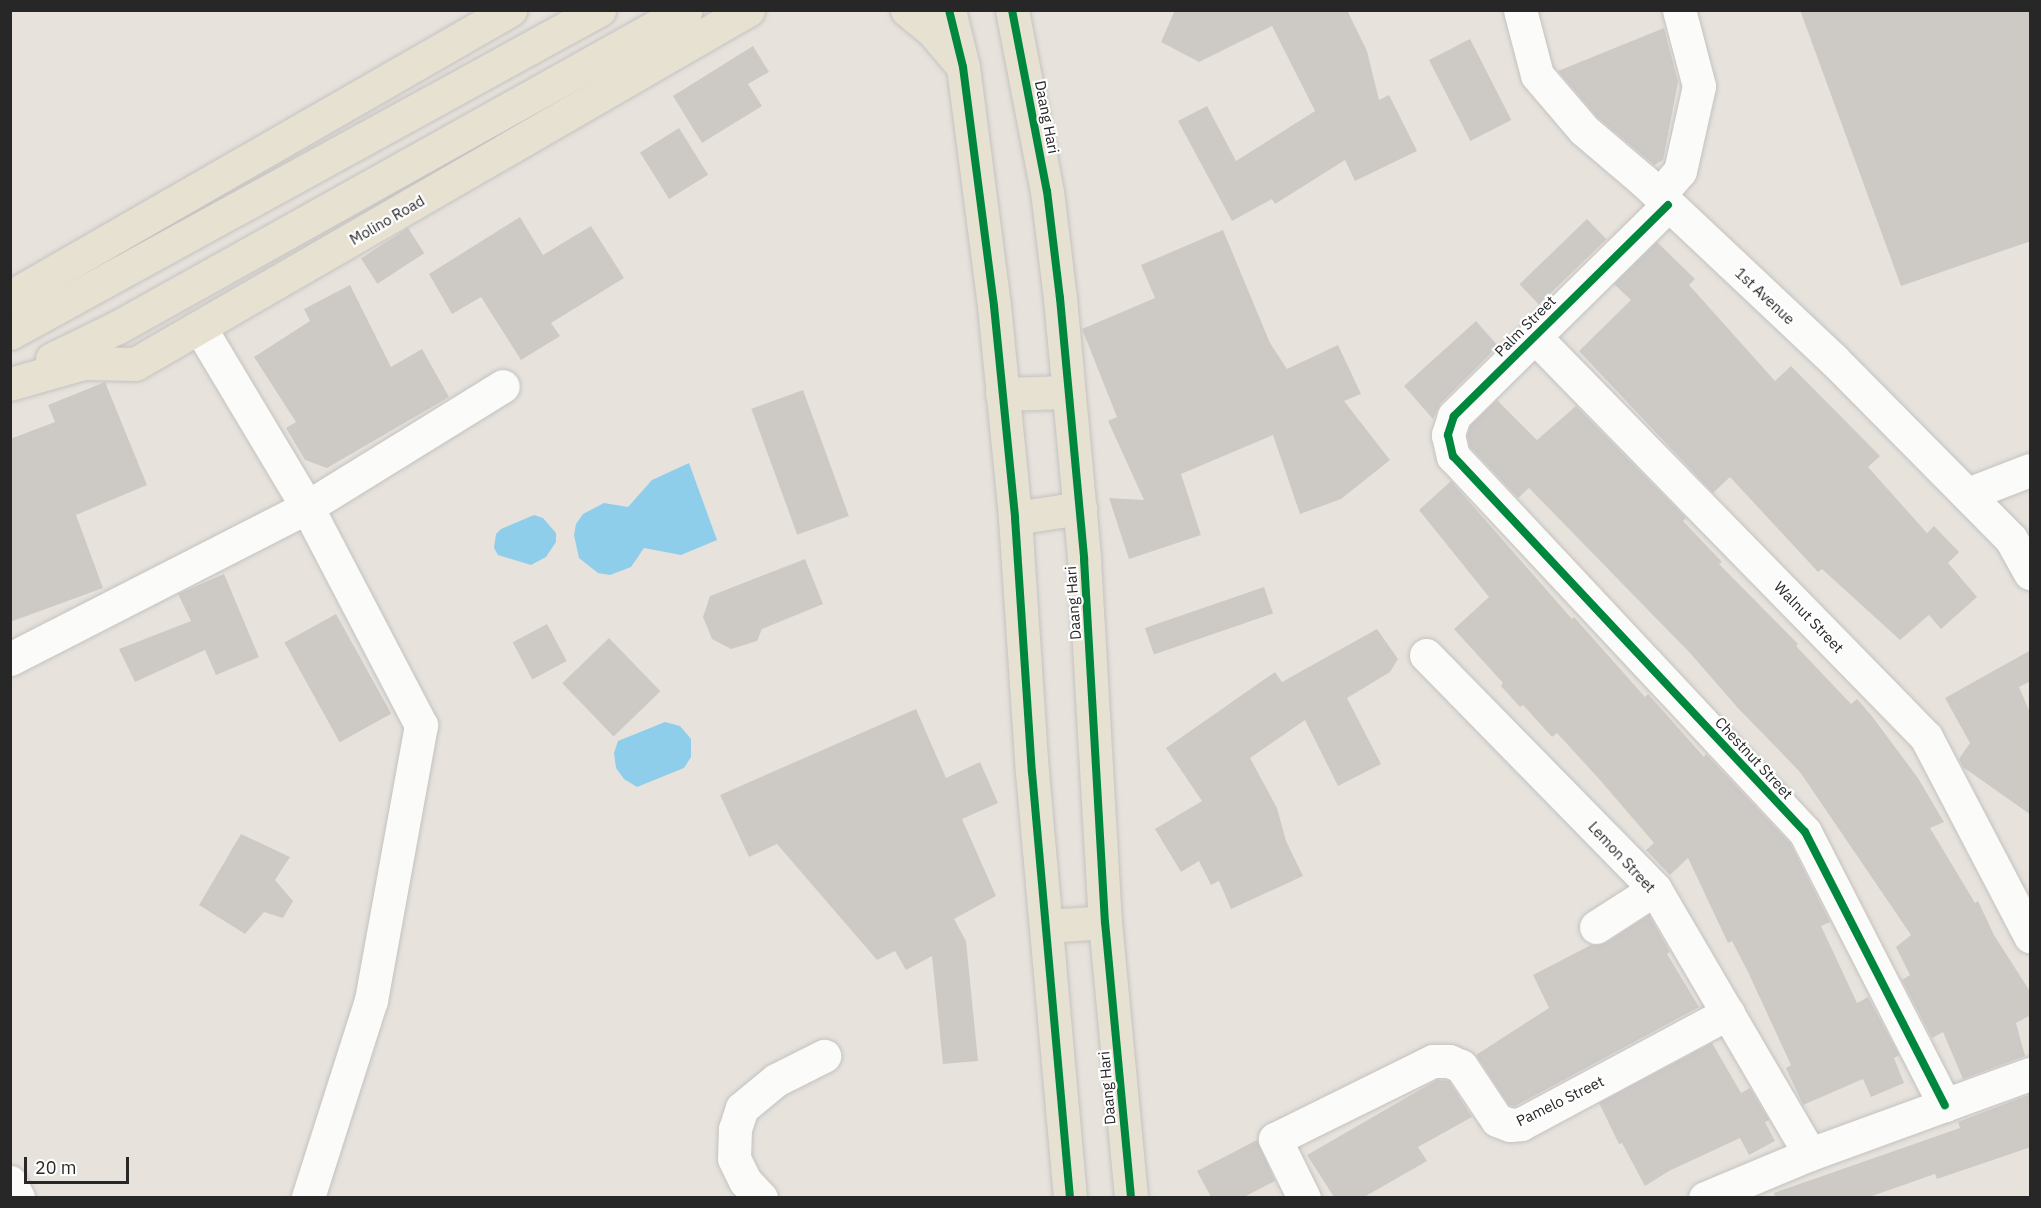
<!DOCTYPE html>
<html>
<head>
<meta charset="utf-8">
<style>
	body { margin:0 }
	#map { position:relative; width:2041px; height:1208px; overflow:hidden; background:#e7e3dc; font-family:"IBM Plex Sans",sans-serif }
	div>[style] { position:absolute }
	.water>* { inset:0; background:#8eceea }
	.building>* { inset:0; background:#cdcac6; transform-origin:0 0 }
	.roads { filter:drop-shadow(0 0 2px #c4c2c2) drop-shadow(0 0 2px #c4c2c2) }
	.street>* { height:33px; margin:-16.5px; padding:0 16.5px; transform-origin:16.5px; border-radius:16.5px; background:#fbfbfa }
	.secondary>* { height:33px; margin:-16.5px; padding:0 16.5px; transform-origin:16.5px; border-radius:16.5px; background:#fbfbfa }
	.primary>* { height:33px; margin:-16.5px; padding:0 16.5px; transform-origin:16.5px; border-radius:16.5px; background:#e6e1d1 }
	.cycleway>* { height:8px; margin:-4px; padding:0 4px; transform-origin:4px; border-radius:4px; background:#00873e }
	span { translate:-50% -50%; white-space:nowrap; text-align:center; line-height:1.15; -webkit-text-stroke:4.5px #fff; paint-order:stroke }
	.street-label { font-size:15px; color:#272727 }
	.frame { position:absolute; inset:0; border:12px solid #272727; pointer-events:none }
	.scale { position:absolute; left:24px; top:1157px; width:105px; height:27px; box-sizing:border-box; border:3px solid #272727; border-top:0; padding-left:8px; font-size:18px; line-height:21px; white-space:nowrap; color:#272727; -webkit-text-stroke:4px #fff; paint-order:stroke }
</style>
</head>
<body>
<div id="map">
	<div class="water">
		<i style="clip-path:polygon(689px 463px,717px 540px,681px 555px,644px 548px,631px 567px,610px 575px,598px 573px,579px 558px,574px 535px,576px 524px,583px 514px,604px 503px,628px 507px,652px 480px)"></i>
		<i style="clip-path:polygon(534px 515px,543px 518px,556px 533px,556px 542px,546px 557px,531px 565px,498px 555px,494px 548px,496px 534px,501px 529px)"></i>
		<i style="clip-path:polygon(665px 722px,680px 726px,691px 739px,691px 757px,684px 768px,637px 787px,624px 779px,616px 768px,614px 753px,618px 741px)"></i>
	</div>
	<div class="building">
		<i style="clip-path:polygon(1175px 10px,1347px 10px,1367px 51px,1379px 100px,1389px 95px,1417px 151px,1355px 181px,1345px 160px,1275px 204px,1272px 199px,1232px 221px,1178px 121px,1207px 106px,1236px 161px,1315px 111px,1272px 26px,1199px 62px,1161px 42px)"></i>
		<i style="clip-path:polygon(1800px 10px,2031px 10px,2031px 241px,1901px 286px)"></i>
		<i style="clip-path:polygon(1664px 28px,1678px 82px,1663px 160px,1654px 165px,1597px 117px,1558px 71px)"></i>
		<i style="left:1470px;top:39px;width:91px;height:46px;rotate:63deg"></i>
		<i style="clip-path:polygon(753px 46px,769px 72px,748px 84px,762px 106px,702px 143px,673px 96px)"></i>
		<i style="left:679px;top:128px;width:55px;height:46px;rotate:58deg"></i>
		<i style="clip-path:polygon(520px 217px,543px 255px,591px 226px,624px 278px,551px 323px,560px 336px,521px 360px,481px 297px,452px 314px,429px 274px)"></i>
		<i style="left:1587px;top:219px;width:28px;height:94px;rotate:46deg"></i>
		<i style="left:408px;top:228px;width:30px;height:56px;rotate:57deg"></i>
		<i style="clip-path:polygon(1223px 230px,1270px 343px,1287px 369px,1338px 345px,1361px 394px,1344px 401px,1390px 460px,1341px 499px,1300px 514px,1273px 435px,1181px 474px,1201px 535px,1129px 559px,1109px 498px,1144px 500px,1108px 421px,1117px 417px,1082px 329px,1155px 298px,1141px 265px)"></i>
		<i style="clip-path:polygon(1657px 242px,1695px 279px,1689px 285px,1775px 381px,1791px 366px,1880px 456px,1868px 467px,1927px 533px,1934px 526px,1959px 552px,1948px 563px,1977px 597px,1941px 629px,1929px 615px,1900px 640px,1822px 569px,1818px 572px,1730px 477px,1713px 493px,1579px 351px,1631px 300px,1614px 284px)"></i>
		<i style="clip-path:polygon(350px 285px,391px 367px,422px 349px,449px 397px,327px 468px,305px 460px,286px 428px,296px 422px,254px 357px,310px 321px,304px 309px)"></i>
		<i style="clip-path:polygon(1476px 321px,1498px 346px,1441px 403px,1433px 419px,1404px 386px)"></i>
		<i style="clip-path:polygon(105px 382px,147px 485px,76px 515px,103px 588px,10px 622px,10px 439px,55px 422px,48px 405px)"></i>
		<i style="left:803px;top:390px;width:134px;height:55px;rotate:70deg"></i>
		<i style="clip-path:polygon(1497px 400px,1537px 440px,1576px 406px,1686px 518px,1683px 521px,1722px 562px,1719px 564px,1798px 644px,1796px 646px,1851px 704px,1857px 699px,1871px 715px,1918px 778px,1944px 822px,1930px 828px,1975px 903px,1978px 901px,1994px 935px,2031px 993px,2031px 1015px,2016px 1023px,2025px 1056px,1963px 1079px,1943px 1032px,1932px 1038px,1902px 980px,1910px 975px,1896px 947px,1911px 935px,1800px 772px,1737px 707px,1690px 653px,1529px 488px,1518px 498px,1470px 447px,1467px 436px,1470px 426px)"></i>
		<i style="clip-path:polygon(1451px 481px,1572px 619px,1574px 617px,1645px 697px,1648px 694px,1704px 757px,1706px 754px,1790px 843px,1830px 922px,1821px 926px,1857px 1003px,1868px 997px,1899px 1055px,1894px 1058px,1904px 1083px,1871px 1097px,1863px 1079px,1803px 1105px,1786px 1068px,1791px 1065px,1748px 972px,1732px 941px,1728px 943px,1688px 858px,1670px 875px,1646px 850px,1654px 843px,1600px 780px,1557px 733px,1552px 737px,1523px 705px,1520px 707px,1501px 686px,1503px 683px,1454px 629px,1489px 597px,1419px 510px)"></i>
		<i style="clip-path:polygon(805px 559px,823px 604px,762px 629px,757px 641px,731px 649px,712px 639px,703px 617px,710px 596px)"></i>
		<i style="clip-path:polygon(224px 574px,259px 657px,216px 675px,205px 650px,135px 682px,119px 649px,191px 621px,178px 594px)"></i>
		<i style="left:1264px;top:587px;width:28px;height:126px;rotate:71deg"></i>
		<i style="left:336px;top:614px;width:114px;height:59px;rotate:61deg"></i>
		<i style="left:547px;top:624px;width:42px;height:39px;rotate:62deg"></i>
		<i style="clip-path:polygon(1377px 629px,1398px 659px,1390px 672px,1347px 698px,1381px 764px,1338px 786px,1305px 720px,1250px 758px,1277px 808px,1286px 841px,1303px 876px,1231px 909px,1219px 881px,1211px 885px,1199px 861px,1181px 872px,1155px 829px,1202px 801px,1166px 748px,1275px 672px,1282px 682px)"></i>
		<i style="left:609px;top:638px;width:74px;height:65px;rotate:46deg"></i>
		<i style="clip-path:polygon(2031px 650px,2031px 681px,2019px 687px,2031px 715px,2031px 815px,1963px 767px,1959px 759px,1970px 743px,1945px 698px)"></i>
		<i style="clip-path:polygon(916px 709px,946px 778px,980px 762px,998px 803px,962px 819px,996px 896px,954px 919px,966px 941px,978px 1061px,943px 1064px,932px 956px,906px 970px,895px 951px,877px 960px,777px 844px,749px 857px,720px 795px)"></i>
		<i style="clip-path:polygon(241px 834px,290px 857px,275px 880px,293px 901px,283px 918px,264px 912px,245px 934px,199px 905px)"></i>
		<i style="clip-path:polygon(1649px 915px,1670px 952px,1667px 954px,1699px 1007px,1515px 1106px,1509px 1105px,1476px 1055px,1549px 1008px,1533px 975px,1591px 945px,1606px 943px)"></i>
		<i style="clip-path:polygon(1712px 1043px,1741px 1093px,1750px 1088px,1769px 1120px,1765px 1122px,1775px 1141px,1749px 1155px,1740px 1138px,1669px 1171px,1645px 1186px,1622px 1143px,1619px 1144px,1599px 1103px)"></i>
		<i style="clip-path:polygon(1437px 1080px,1449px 1081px,1472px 1117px,1418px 1147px,1427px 1161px,1364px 1197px,1334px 1197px,1307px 1155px)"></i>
		<i style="clip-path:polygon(2031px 1094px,2031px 1147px,1937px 1179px,1935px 1174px,1869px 1197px,1775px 1197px,1774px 1193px,1960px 1128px,1958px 1122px)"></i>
		<i style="clip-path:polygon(1257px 1140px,1275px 1181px,1244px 1197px,1211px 1197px,1197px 1171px)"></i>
	</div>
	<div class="roads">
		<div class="street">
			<i style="left:1659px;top:195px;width:32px;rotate:-49deg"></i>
			<i style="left:1680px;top:171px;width:87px;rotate:-77.4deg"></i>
			<i style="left:1699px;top:86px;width:79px;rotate:-104.7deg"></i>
			<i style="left:1668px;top:205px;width:301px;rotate:135.4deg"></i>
			<i style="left:1454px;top:416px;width:20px;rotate:108deg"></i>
			<i style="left:1448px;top:435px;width:22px;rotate:77deg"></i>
			<i style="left:1453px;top:456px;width:515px;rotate:46.89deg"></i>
			<i style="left:1805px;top:832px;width:307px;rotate:62.9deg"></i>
			<i style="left:200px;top:328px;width:209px;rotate:59.1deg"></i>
			<i style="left:307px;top:507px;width:246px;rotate:62.4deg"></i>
			<i style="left:421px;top:725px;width:280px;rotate:100.3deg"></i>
			<i style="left:371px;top:1000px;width:208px;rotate:107.7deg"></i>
			<i style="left:1534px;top:336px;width:561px;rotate:45.65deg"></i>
			<i style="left:1926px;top:737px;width:225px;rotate:62.4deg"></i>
			<i style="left:1968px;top:494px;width:66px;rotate:-21.2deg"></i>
			<i style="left:1426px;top:655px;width:327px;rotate:45.6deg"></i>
			<i style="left:1655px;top:889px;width:307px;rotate:59.7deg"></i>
			<i style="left:10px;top:659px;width:334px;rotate:-27.1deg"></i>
			<i style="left:307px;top:507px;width:230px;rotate:-31.7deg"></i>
			<i style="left:1596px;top:927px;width:70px;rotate:-32.8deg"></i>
			<i style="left:10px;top:1182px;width:18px;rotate:63deg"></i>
			<i style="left:761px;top:1198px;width:23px;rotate:-133deg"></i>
			<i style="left:745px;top:1181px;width:25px;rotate:-116deg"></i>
			<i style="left:734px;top:1158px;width:29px;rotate:-88deg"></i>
			<i style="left:735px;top:1129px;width:22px;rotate:-72deg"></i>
			<i style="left:742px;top:1108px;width:44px;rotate:-39.5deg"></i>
			<i style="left:776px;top:1080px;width:54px;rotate:-26.6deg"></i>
			<i style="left:1304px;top:1198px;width:66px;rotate:-116.2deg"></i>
			<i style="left:1275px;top:1139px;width:176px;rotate:-26.3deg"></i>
			<i style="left:1433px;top:1061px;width:16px"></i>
			<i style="left:1449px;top:1061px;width:13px;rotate:23deg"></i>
			<i style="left:1461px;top:1066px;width:65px;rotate:56.3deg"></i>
			<i style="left:1497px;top:1120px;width:14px;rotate:21deg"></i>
			<i style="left:1510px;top:1125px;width:11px;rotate:-5deg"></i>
			<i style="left:1521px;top:1124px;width:235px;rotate:-28.2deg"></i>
			<i style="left:1705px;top:1198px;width:114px;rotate:-22.7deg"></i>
			<i style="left:1810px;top:1154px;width:234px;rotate:-20deg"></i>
		</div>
		<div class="secondary">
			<i style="left:1520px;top:10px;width:67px;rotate:75.3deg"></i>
			<i style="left:1537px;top:75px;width:72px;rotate:49.5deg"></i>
			<i style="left:1584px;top:130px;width:79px;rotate:40.4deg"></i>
			<i style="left:1644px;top:181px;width:260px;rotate:43.3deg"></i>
			<i style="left:1833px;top:359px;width:253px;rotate:45.3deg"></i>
			<i style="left:2011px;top:539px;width:39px;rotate:61deg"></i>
		</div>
		<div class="primary">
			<i style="left:907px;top:10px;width:32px;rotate:39deg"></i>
			<i style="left:932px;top:30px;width:42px;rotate:49.8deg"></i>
			<i style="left:949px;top:10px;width:59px;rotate:76.2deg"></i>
			<i style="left:963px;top:67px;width:241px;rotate:82.6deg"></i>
			<i style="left:994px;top:306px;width:213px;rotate:84.3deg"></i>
			<i style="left:1015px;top:518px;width:255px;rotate:86.2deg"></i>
			<i style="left:1032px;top:772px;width:428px;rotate:84.9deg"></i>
			<i style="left:1012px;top:10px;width:184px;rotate:79.1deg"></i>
			<i style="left:1047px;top:191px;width:108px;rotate:83.1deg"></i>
			<i style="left:1060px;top:298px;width:262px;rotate:84.7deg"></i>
			<i style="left:1084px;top:559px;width:364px;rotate:86.7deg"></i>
			<i style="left:1105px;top:922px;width:277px;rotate:84.6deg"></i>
			<i style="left:10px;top:297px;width:577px;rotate:-29.86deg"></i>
			<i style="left:10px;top:333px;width:672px;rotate:-28.74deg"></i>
			<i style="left:52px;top:359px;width:73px;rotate:-25.9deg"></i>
			<i style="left:118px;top:327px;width:650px;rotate:-29.17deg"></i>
			<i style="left:10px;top:384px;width:76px;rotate:-16deg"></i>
			<i style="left:83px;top:363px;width:52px;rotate:1.1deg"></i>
			<i style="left:135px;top:364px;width:708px;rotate:-30.01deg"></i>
			<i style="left:1002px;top:394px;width:66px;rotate:-1.7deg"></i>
			<i style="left:1015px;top:518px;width:66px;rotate:-8.7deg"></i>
			<i style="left:1047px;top:926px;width:58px;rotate:-3.9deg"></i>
		</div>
	</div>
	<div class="cycleway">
		<i style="left:949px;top:10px;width:59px;rotate:76.2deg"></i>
		<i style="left:963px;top:67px;width:241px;rotate:82.6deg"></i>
		<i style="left:994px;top:306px;width:213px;rotate:84.3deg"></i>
		<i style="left:1015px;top:518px;width:255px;rotate:86.2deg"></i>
		<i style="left:1032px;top:772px;width:428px;rotate:84.9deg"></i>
		<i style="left:1012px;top:10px;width:184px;rotate:79.1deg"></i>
		<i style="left:1047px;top:191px;width:108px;rotate:83.1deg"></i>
		<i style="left:1060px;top:298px;width:262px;rotate:84.7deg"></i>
		<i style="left:1084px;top:559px;width:364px;rotate:86.7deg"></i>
		<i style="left:1105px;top:922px;width:277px;rotate:84.6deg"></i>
		<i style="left:1668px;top:205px;width:301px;rotate:135.4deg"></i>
		<i style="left:1454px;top:416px;width:20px;rotate:108deg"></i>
		<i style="left:1448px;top:435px;width:22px;rotate:77deg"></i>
		<i style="left:1453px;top:456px;width:515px;rotate:46.89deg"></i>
		<i style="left:1805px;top:832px;width:307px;rotate:62.9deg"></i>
	</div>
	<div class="street-label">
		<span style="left:1047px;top:117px;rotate:79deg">Daang Hari</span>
		<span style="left:387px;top:220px;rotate:-30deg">Molino Road</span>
		<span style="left:1765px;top:296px;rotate:43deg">1st Avenue</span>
		<span style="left:1525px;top:326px;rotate:-45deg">Palm Street</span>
		<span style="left:1073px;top:603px;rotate:-94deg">Daang Hari</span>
		<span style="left:1809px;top:617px;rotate:46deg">Walnut Street</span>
		<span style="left:1754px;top:758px;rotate:47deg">Chestnut Street</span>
		<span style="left:1622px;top:857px;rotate:47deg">Lemon Street</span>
		<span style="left:1107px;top:1088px;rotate:-95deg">Daang Hari</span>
		<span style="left:1560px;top:1101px;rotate:-26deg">Pamelo Street</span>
	</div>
	<div class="frame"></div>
	<div class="scale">20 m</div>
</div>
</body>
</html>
